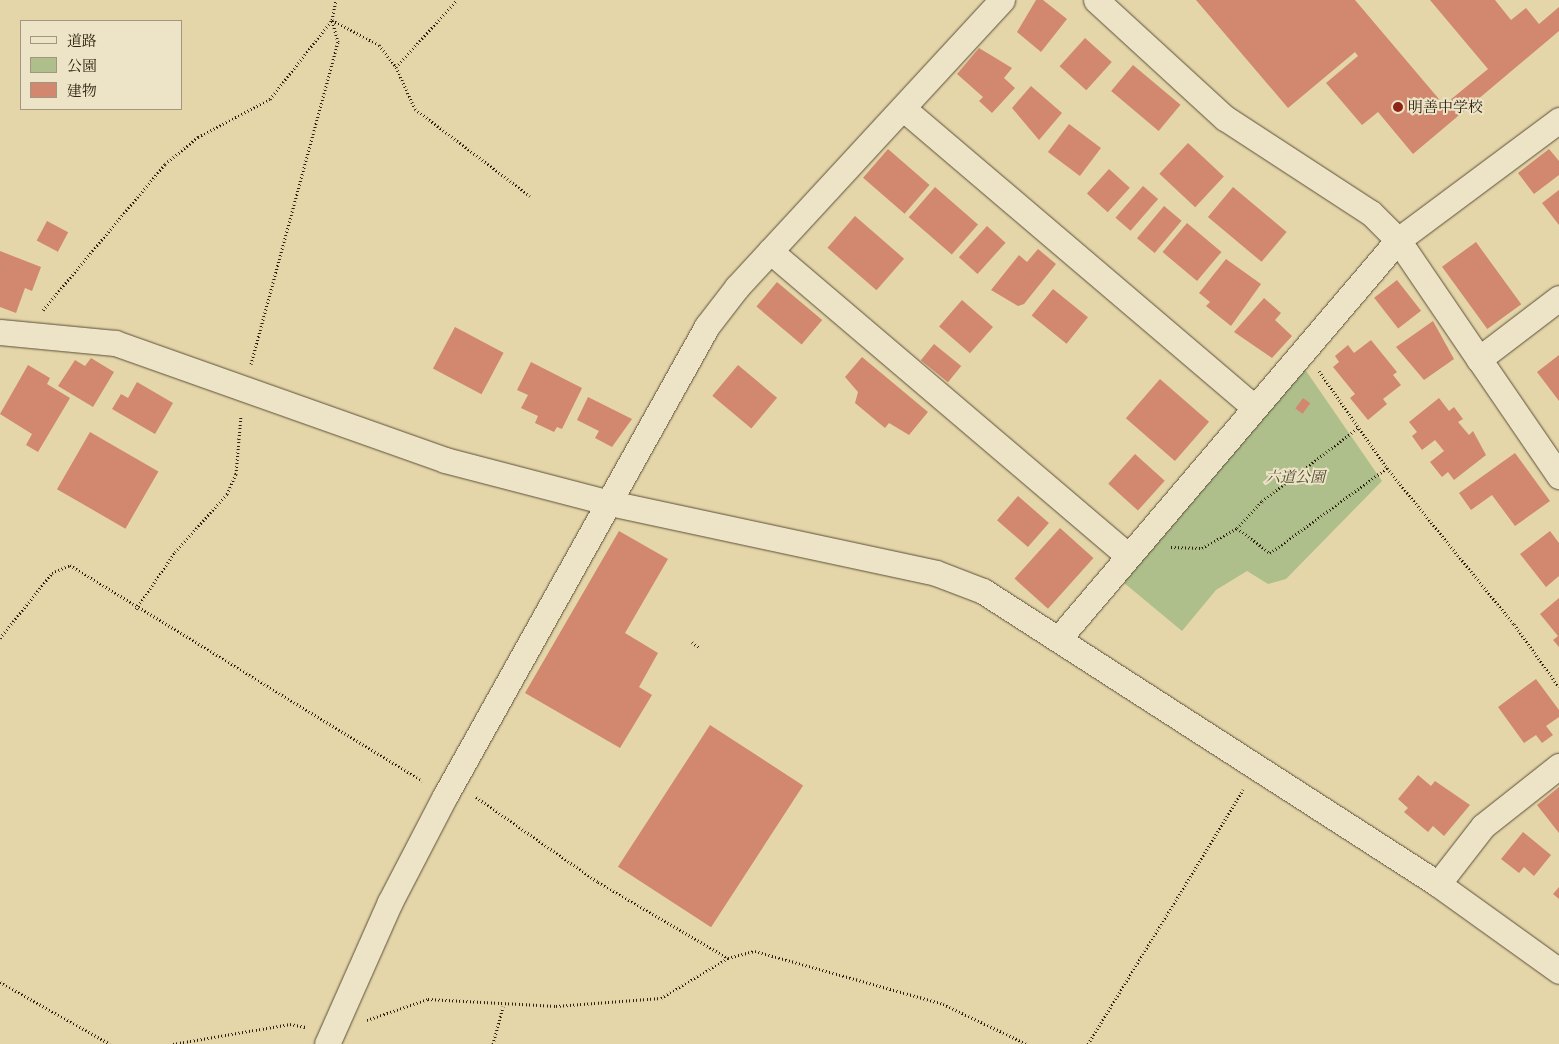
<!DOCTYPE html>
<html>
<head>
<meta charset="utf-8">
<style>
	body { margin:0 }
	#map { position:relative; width:1559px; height:1044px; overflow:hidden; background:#e4d6a9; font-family:"Gentium Book Plus","Noto Serif JP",serif }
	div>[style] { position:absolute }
	.green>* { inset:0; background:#afbf8c }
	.building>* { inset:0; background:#d1886e; transform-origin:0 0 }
	.path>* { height:3px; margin-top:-1.5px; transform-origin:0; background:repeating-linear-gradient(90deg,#2f2211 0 1px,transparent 0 3.5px) }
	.roads { filter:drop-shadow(0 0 1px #5c4f37) drop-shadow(0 0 1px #5c4f37) }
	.street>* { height:25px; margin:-12.5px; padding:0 12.5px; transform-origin:12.5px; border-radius:12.5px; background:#ede4c7 }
	.dots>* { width:14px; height:14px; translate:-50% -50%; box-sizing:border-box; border:2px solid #ede4c7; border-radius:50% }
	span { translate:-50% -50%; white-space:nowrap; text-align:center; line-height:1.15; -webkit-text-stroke:4px #ede4c7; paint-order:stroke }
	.poi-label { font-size:15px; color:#2f2211 }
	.left { translate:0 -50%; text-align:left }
	.park-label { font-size:15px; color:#4f4930; font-style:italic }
	.legend { position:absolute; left:20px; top:20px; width:162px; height:90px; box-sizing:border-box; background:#ede4c7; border:1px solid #a1967e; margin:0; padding:6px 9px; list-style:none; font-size:15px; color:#2f2211 }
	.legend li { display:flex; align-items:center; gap:10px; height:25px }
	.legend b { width:25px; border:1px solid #a1967e }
</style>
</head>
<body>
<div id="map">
	<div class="green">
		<i style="clip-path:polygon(1302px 365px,1382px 481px,1286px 579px,1268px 584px,1247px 571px,1216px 590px,1182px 631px,1123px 582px)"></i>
	</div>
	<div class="building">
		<i style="clip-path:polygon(1036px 0,1043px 0,1067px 19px,1041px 52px,1017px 32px)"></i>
		<i style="clip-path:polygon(1196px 0,1355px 0,1444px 105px,1488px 69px,1430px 0,1495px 0,1511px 20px,1526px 8px,1539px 24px,1559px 7px,1559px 31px,1413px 154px,1378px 112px,1362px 125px,1326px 83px,1358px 56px,1355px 52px,1288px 108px)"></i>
		<i style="left:1085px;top:38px;width:36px;height:38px;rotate:42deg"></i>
		<i style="clip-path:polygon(979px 48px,1012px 68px,1004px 78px,1015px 88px,992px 113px,979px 101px,983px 97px,957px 74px)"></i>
		<i style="left:1133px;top:65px;width:62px;height:34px;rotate:40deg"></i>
		<i style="clip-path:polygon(1031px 86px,1062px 113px,1039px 140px,1012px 108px)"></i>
		<i style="left:1069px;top:124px;width:40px;height:35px;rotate:37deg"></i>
		<i style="left:1188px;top:143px;width:49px;height:42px;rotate:43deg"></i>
		<i style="left:888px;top:149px;width:55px;height:38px;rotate:41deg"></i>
		<i style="clip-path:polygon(1549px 149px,1559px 161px,1559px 175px,1534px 194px,1518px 173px)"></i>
		<i style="left:1109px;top:169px;width:28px;height:33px;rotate:42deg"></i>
		<i style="left:1143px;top:186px;width:20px;height:42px;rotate:41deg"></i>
		<i style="left:935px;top:187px;width:57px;height:40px;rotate:41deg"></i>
		<i style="left:1233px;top:187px;width:70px;height:39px;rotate:40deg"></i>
		<i style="clip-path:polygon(1559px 190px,1559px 225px,1542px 203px)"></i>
		<i style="left:1164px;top:206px;width:23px;height:42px;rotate:40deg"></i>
		<i style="left:855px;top:216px;width:65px;height:42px;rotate:41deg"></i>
		<i style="left:47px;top:221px;width:24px;height:22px;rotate:28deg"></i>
		<i style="left:1187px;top:223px;width:45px;height:38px;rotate:40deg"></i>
		<i style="left:987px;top:226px;width:25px;height:42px;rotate:42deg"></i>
		<i style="left:1476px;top:242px;width:77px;height:42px;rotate:54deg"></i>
		<i style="clip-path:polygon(1038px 249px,1056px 264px,1024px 304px,1018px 306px,991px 290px,1019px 255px,1027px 262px)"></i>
		<i style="clip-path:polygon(0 251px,41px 267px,32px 291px,25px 288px,16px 313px,0 307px)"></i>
		<i style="clip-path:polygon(1226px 259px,1261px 284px,1231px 326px,1206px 306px,1210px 302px,1199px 293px)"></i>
		<i style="left:1397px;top:280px;width:39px;height:29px;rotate:52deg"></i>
		<i style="left:777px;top:282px;width:59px;height:32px;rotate:40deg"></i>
		<i style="left:1053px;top:289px;width:45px;height:34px;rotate:39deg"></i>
		<i style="clip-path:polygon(1264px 298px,1281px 313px,1275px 320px,1292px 336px,1272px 358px,1234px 332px)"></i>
		<i style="left:962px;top:300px;width:41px;height:35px;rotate:41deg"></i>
		<i style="clip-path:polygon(1433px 321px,1454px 359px,1424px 380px,1396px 347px)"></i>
		<i style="left:455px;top:327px;width:55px;height:47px;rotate:28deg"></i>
		<i style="clip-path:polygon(1371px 340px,1397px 372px,1393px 375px,1401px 385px,1383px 399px,1387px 404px,1368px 420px,1350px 398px,1355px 394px,1333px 367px,1339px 362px,1335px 356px,1348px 345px,1354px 353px)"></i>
		<i style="left:934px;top:344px;width:35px;height:21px;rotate:39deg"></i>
		<i style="clip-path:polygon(1559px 355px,1559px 401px,1537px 372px)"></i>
		<i style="clip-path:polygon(862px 357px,928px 412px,909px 435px,889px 423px,885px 428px,855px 403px,858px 392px,845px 377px)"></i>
		<i style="clip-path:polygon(91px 358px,114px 372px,93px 407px,58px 386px,75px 360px,85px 366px)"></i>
		<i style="clip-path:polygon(531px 362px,582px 388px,562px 429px,557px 427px,554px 432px,535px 423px,538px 416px,521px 408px,528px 395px,517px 390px)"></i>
		<i style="clip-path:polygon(28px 365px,50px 378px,47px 384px,70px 398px,38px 452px,26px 445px,32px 434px,0 414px)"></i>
		<i style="left:738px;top:365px;width:51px;height:40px;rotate:40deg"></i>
		<i style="left:1160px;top:379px;width:65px;height:52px;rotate:41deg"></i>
		<i style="clip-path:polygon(137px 382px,173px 403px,155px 434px,112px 409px,121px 394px,128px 398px)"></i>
		<i style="clip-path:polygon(588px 397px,632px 419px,612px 447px,595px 438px,599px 431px,577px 420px)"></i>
		<i style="left:1303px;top:398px;width:9px;height:13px;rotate:36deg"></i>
		<i style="clip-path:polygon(1439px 398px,1449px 411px,1454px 407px,1463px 419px,1458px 422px,1469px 435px,1473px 431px,1486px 455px,1454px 480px,1448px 472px,1442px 477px,1430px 462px,1444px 451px,1435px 440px,1422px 450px,1412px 436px,1417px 432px,1409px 422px)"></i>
		<i style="left:90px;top:432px;width:79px;height:66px;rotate:30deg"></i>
		<i style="clip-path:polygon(1515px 453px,1550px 501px,1515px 526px,1492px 495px,1471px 510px,1459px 493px)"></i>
		<i style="left:1135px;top:454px;width:40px;height:40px;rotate:42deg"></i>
		<i style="left:1018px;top:496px;width:41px;height:32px;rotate:41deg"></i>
		<i style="left:1060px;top:528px;width:45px;height:68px;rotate:42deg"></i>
		<i style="clip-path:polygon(619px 531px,668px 559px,625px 633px,658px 653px,639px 687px,652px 695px,620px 748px,525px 693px)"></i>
		<i style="clip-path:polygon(1550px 531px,1559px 543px,1559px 576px,1546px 587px,1520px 554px)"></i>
		<i style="clip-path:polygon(1559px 598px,1559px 647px,1553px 640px,1558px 636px,1540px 614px)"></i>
		<i style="clip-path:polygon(1536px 679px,1559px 710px,1559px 717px,1546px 726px,1553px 735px,1542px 743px,1536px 735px,1524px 743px,1498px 707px)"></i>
		<i style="left:710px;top:725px;width:111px;height:169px;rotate:33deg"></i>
		<i style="clip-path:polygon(1418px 775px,1431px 786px,1435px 781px,1470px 805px,1444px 836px,1433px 826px,1428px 832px,1404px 812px,1408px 808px,1398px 799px)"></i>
		<i style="clip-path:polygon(1559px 787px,1559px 833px,1537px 805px)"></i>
		<i style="clip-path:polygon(1523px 832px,1551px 855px,1534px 876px,1524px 867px,1519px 873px,1501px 859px)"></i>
		<i style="clip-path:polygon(1559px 887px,1559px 899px,1553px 894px)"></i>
	</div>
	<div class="path">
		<i style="left:396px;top:67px;width:46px;rotate:65.7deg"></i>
		<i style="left:415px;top:109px;width:144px;rotate:37.1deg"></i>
		<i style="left:43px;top:310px;width:190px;rotate:-50.1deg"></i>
		<i style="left:165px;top:164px;width:43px;rotate:-39.3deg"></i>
		<i style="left:198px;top:137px;width:81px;rotate:-27.8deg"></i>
		<i style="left:270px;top:99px;width:100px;rotate:-51.9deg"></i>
		<i style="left:332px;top:20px;width:53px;rotate:28deg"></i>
		<i style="left:379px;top:45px;width:28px;rotate:52deg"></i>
		<i style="left:396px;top:67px;width:91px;rotate:-47.7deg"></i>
		<i style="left:251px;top:364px;width:334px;rotate:-74.9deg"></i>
		<i style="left:338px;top:42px;width:23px;rotate:-105deg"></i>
		<i style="left:332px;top:20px;width:20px;rotate:-79deg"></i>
		<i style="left:1319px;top:371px;width:118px;rotate:55deg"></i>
		<i style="left:1387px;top:468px;width:201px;rotate:50.9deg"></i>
		<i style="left:1514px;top:624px;width:77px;rotate:54.5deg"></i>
		<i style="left:1237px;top:528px;width:41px;rotate:37.1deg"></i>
		<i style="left:1270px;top:553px;width:145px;rotate:-36deg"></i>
		<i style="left:1171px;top:547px;width:31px;rotate:2deg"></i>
		<i style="left:1202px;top:548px;width:40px;rotate:-29.7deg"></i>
		<i style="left:1237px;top:528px;width:37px;rotate:-47deg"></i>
		<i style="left:1262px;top:501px;width:122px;rotate:-37.3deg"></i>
		<i style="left:136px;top:609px;width:69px;rotate:-55.6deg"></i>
		<i style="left:175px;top:552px;width:78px;rotate:-48.1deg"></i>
		<i style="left:227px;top:494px;width:22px;rotate:-66deg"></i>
		<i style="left:236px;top:474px;width:58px;rotate:-85.1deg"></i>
		<i style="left:0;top:638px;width:83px;rotate:-51.3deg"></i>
		<i style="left:52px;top:573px;width:20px;rotate:-24deg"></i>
		<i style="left:70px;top:565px;width:413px;rotate:31.5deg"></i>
		<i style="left:692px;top:642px;width:10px;rotate:37deg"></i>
		<i style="left:476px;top:797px;width:149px;rotate:34.9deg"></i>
		<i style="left:598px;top:882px;width:151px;rotate:30.3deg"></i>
		<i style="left:0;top:982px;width:126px;rotate:29.4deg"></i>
		<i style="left:367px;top:1020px;width:65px;rotate:-19deg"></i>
		<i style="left:428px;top:999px;width:128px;rotate:3.1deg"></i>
		<i style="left:556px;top:1006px;width:105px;rotate:-4.4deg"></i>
		<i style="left:661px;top:998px;width:78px;rotate:-30.8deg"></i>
		<i style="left:728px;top:958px;width:28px;rotate:-15deg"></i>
		<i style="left:755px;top:951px;width:195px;rotate:15.7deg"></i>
		<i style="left:943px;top:1004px;width:93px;rotate:25.5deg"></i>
		<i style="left:173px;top:1044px;width:119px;rotate:-9.7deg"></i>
		<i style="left:290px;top:1024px;width:16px;rotate:11deg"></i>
		<i style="left:493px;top:1044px;width:39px;rotate:-75deg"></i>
		<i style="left:1088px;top:1044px;width:298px;rotate:-58.6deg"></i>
	</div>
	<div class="roads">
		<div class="street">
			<i style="left:1096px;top:0;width:175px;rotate:42.5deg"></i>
			<i style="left:1225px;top:118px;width:174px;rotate:33.1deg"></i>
			<i style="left:1371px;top:213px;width:38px;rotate:45deg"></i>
			<i style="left:1398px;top:240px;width:144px;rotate:55.8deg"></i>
			<i style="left:905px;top:110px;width:457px;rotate:40.4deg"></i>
			<i style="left:770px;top:251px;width:469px;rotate:40.4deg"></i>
			<i style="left:1559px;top:298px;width:101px;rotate:142.7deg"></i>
			<i style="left:1479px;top:359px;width:142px;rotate:55.6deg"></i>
			<i style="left:0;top:332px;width:116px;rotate:5.5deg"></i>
			<i style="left:115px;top:343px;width:350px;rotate:19.5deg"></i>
			<i style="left:445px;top:460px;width:171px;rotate:14.6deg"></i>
			<i style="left:610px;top:503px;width:333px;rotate:12.1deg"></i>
			<i style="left:936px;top:573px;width:50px;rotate:21deg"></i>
			<i style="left:983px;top:591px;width:541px;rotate:32.78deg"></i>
			<i style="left:1438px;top:884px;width:149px;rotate:35.7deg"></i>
			<i style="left:1060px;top:637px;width:521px;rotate:-49.59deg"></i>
			<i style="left:1398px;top:240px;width:201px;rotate:-36.7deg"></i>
			<i style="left:1438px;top:884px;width:73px;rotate:-52.2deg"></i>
			<i style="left:1483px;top:826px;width:97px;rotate:-38.3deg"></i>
			<i style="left:327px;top:1044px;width:155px;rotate:-66.1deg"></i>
			<i style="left:390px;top:902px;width:119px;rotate:-62.6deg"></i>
			<i style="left:445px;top:796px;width:538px;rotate:-60.86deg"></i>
			<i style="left:707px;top:326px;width:49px;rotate:-52.4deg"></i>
			<i style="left:737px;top:287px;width:391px;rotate:-47.3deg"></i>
		</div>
	</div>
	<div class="dots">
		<i style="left:1398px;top:107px;background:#8f2418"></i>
	</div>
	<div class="poi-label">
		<span class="left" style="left:1408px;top:107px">明善中学校</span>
	</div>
	<div class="park-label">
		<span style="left:1295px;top:477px">六道公園</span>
	</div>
	<ul class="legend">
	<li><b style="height:6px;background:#ede4c7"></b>道路</li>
	<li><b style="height:14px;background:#afbf8c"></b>公園</li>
	<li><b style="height:14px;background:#d1886e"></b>建物</li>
	</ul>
</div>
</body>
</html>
